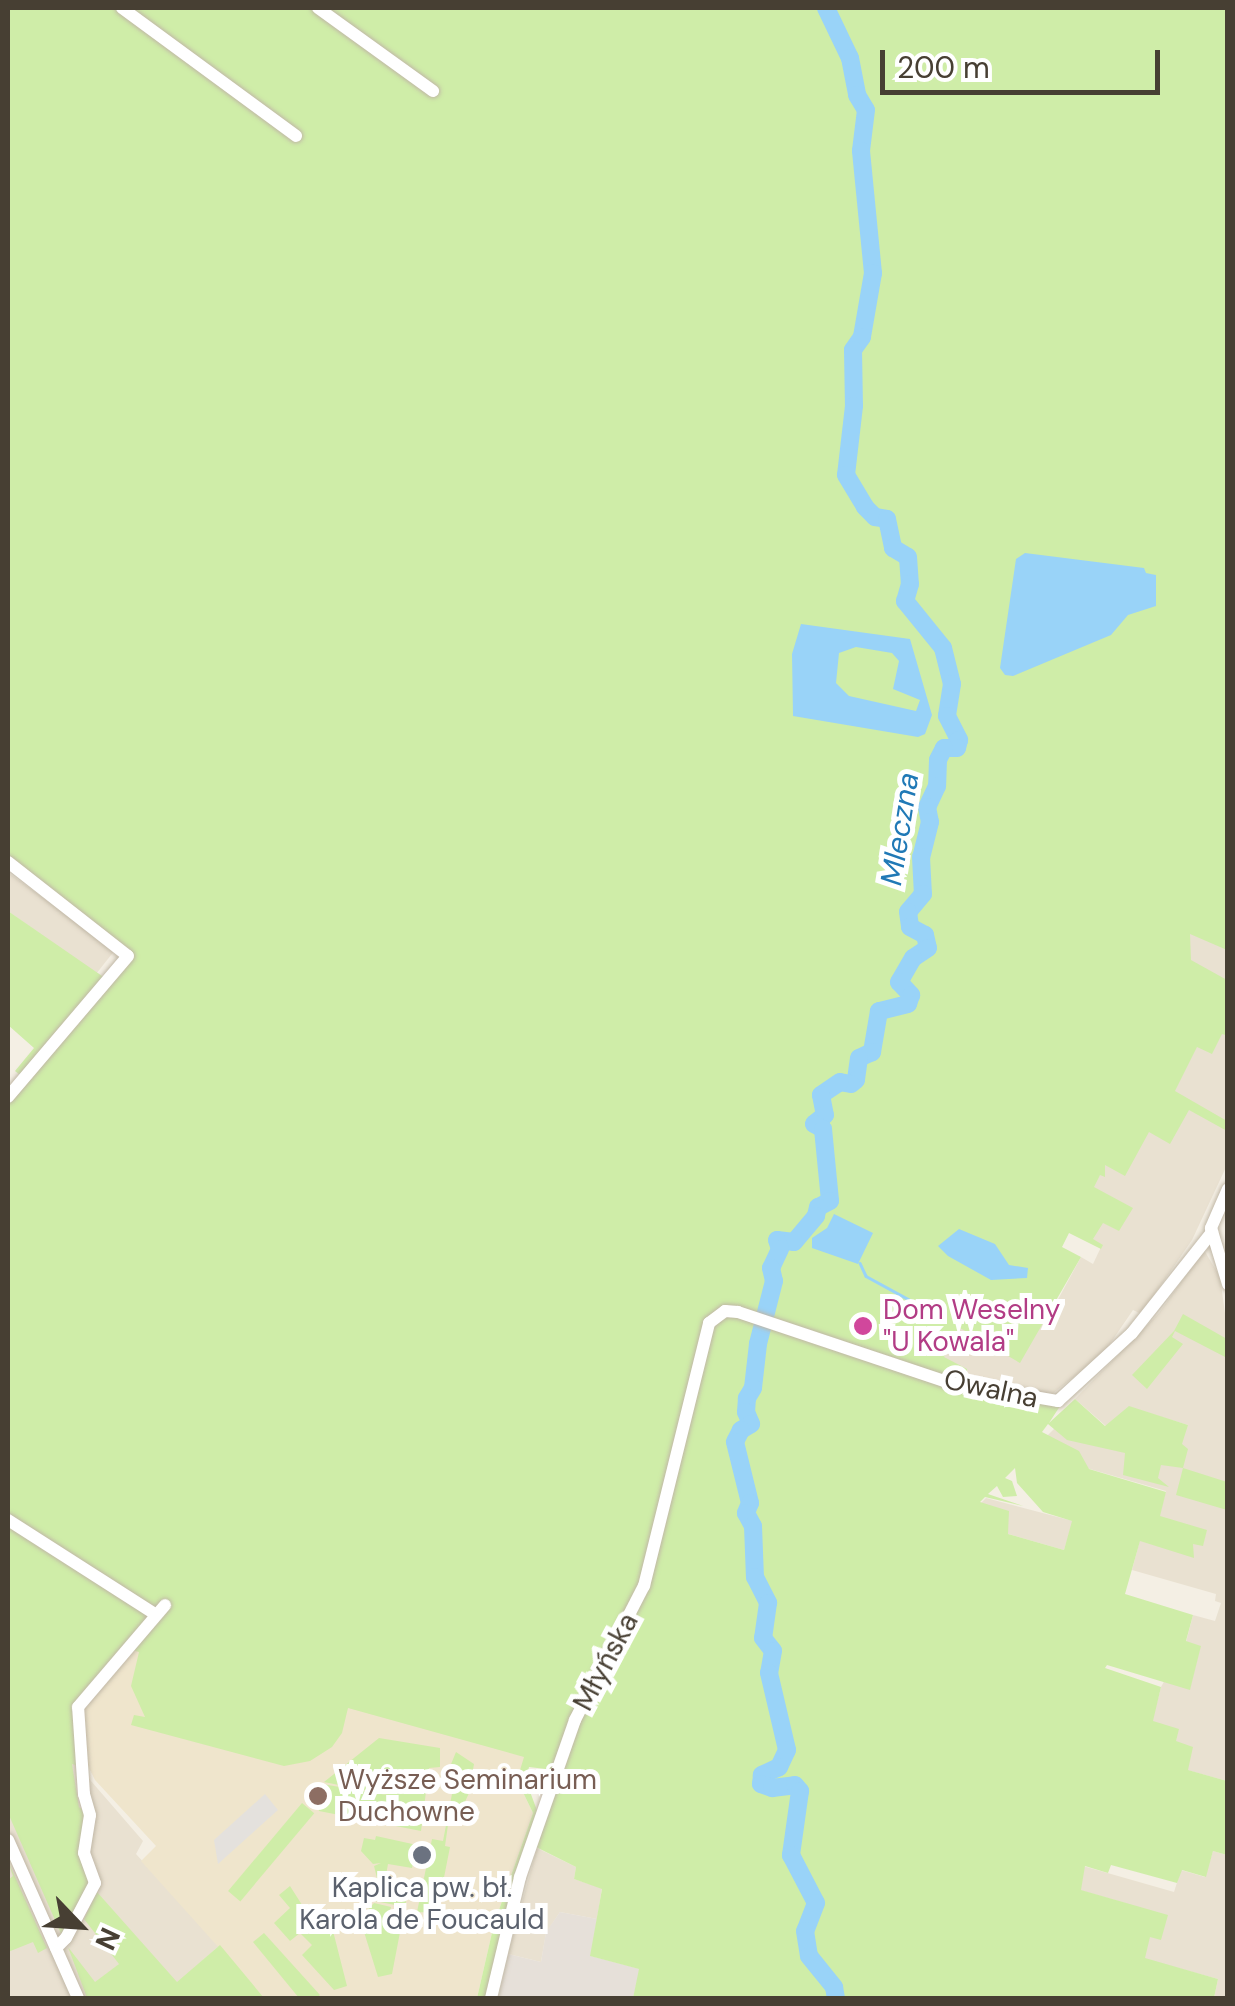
<!DOCTYPE html>
<html>
<head>
<meta charset="utf-8">
<style>
	body { margin:0 }
	#map { position:relative; width:1235px; height:2006px; overflow:hidden; background:#f4efe4; font-family:"DM Sans",sans-serif }
	div>[style] { position:absolute }
	.residential>* { inset:0; background:#e9e1d1 }
	.industrial>* { inset:0; background:#e6e0d9 }
	.education>* { inset:0; background:#efe5cc }
	.green>* { inset:0; background:#cfeda8; transform-origin:0 0 }
	.parking>* { inset:0; background:#e4e1dd }
	.water>* { inset:0; background:#99d3f8 }
	.stream>* { height:2.5px; margin:-1.25px; padding:0 1.25px; transform-origin:1.25px; border-radius:1.25px; background:#99d3f8 }
	.river>* { height:18px; margin:-9px; padding:0 9px; transform-origin:9px; border-radius:9px; background:#99d3f8 }
	.roads { filter:drop-shadow(0 0 2px #c0b7a6) drop-shadow(0 0 2px #c0b7a6) }
	.minor>* { height:12px; margin:-6px; padding:0 6px; transform-origin:6px; border-radius:6px; background:#fff }
	.dots>* { width:28px; height:28px; translate:-50% -50%; box-sizing:border-box; border:5px solid #fff; border-radius:50% }
	span { translate:-50% -50%; white-space:nowrap; text-align:center; line-height:1.15; -webkit-text-stroke:10px #fff; paint-order:stroke }
	.hotel-label { font-size:28px; color:#b23c85 }
	.left { translate:0 -50%; text-align:left }
	.street-label { font-size:28px; color:#473f33 }
	.education-label { font-size:28px; color:#785e54 }
	.worship-label { font-size:28px; color:#5b616d }
	.water-label { font-size:30px; color:#2079b6; font-style:italic }
	.frame { position:absolute; inset:0; border:10px solid #473f33; pointer-events:none }
	.north { position:absolute; left:30px; top:1876px; width:100px; height:100px; -webkit-text-stroke:8px #fff; paint-order:stroke; rotate:115deg; font-size:28px; font-weight:700; line-height:40px; text-align:center; color:#473f33 }
	.north::after { content:''; display:block; margin:auto; width:35px; height:45px; background:#473f33; clip-path:polygon(50% 0,100% 100%,50% 72%,0 100%) }
	.scale { position:absolute; left:880px; top:50px; width:280px; height:45px; box-sizing:border-box; border:5px solid #473f33; border-top:0; padding-left:12px; font-size:30px; line-height:35px; white-space:nowrap; color:#473f33; -webkit-text-stroke:8px #fff; paint-order:stroke }
</style>
</head>
<body>
<div id="map">
	<div class="residential">
		<i style="clip-path:polygon(10px 874px,115px 950px,96px 974px,8px 911px)"></i>
		<i style="clip-path:polygon(1227px 924px,1227px 1009px,1165px 975px,1187px 931px)"></i>
		<i style="clip-path:polygon(1203px 1023px,1227px 1036px,1227px 1165px,1192px 1240px,1141px 1314px,1133px 1310px,1103px 1354px,1052px 1394px,976px 1383px,933px 1371px,823px 1218px,1048px 1318px,1081px 1257px,1093px 1264px,1102px 1245px,1067px 1227px,1039px 1156px)"></i>
		<i style="clip-path:polygon(1204px 1250px,1220px 1277px,1228px 1335px,1227px 1781px,1187px 1770px,1149px 1733px,1161px 1687px,1186px 1642px,1193px 1615px,1215px 1621px,1221px 1603px,1215px 1601px,1216px 1594px,1132px 1570px,1140px 1540px,1159px 1516px,1166px 1491px,1031px 1452px,1054px 1429px,1188px 1425px,1129px 1407px,1106px 1426px,1075px 1399px,1159px 1313px)"></i>
		<i style="clip-path:polygon(986px 1498px,1073px 1521px,1064px 1550px,963px 1521px)"></i>
		<i style="clip-path:polygon(8px 1722px,78px 1766px,143px 1841px,136px 1854px,220px 1945px,177px 1983px,119px 1964px,109px 1998px,8px 1998px)"></i>
		<i style="clip-path:polygon(537px 1848px,576px 1867px,574px 1879px,602px 1888px,597px 1919px,560px 1912px,546px 1933px,541px 1962px,508px 1954px)"></i>
		<i style="clip-path:polygon(1213px 1851px,1227px 1855px,1227px 1998px,1214px 1998px,1218px 1979px,1123px 1953px,1118px 1901px,1069px 1887px,1076px 1864px,1174px 1892px,1181px 1870px,1205px 1877px)"></i>
	</div>
	<div class="industrial">
		<i style="clip-path:polygon(560px 1912px,597px 1919px,591px 1956px,640px 1969px,633px 1998px,498px 1998px,508px 1954px,541px 1962px,546px 1932px)"></i>
	</div>
	<div class="education">
		<i style="clip-path:polygon(127px 1649px,567px 1717px,525px 1758px,517px 1780px,533px 1813px,494px 1924px,477px 1998px,264px 1998px,141px 1861px,156px 1846px,95px 1780px,83px 1756px,82px 1707px)"></i>
	</div>
	<div class="green">
		<i style="clip-path:polygon(evenodd,8px 8px,1227px 8px,1227px 950px,1190px 934px,1191px 960px,1227px 980px,1228px 1036px,1222px 1034px,1212px 1054px,1197px 1047px,1175px 1091px,1227px 1121px,1227px 1131px,1189px 1110px,1170px 1144px,1149px 1132px,1125px 1176px,1105px 1165px,1105px 1177px,1100px 1175px,1094px 1187px,1133px 1208px,1119px 1231px,1103px 1223px,1093px 1239px,1103px 1245px,1101px 1249px,1069px 1233px,1062px 1247px,1081px 1257px,1020px 1363px,960px 1328px,944px 1357px,967px 1369px,967px 1381px,1062px 1403px,1049px 1423px,1075px 1399px,1105px 1426px,1129px 1406px,1188px 1425px,1182px 1444px,1188px 1449px,1183px 1468px,1227px 1482px,1227px 1510px,1176px 1495px,1183px 1468px,1161px 1465px,1158px 1478px,1169px 1487px,1123px 1475px,1125px 1453px,1067px 1440px,1048px 1424px,1042px 1432px,1079px 1451px,1089px 1469px,1166px 1492px,1160px 1516px,1207px 1530px,1203px 1546px,1193px 1544px,1194px 1558px,1140px 1541px,1125px 1594px,1193px 1615px,1186px 1641px,1201px 1646px,1190px 1690px,1107px 1665px,1105px 1668px,1161px 1687px,1153px 1721px,1179px 1729px,1176px 1741px,1193px 1747px,1188px 1770px,1227px 1781px,1227px 1855px,1213px 1851px,1206px 1877px,1182px 1870px,1177px 1883px,1111px 1865px,1108px 1873px,1085px 1866px,1081px 1890px,1168px 1915px,1161px 1940px,1150px 1937px,1145px 1958px,1218px 1979px,1214px 1998px,633px 1998px,639px 1969px,590px 1956px,602px 1889px,574px 1879px,576px 1867px,536px 1847px,554px 1770px,529px 1767px,526px 1781px,538px 1813px,485px 1998px,477px 1998px,494px 1924px,533px 1813px,517px 1780px,524px 1757px,348px 1708px,342px 1733px,332px 1747px,310px 1761px,284px 1766px,131px 1725px,134px 1715px,145px 1717px,131px 1686px,139px 1652px,128px 1649px,82px 1707px,78px 1766px,72px 1764px,79px 1807px,86px 1812px,92px 1878px,62px 1936px,8px 1813px,8px 1103px,131px 958px,8px 860px,8px 8px,1015px 1468px,1017px 1483px,1043px 1512px,1072px 1521px,1064px 1550px,1008px 1534px,1009px 1511px,980px 1502px,985px 1497px,1023px 1506px,988px 1494px,997px 1486px,1003px 1497px,1017px 1496px,1012px 1481px,1005px 1478px,1015px 1468px)"></i>
		<i style="clip-path:polygon(8px 911px,105px 978px,20px 1075px,15px 1071px,34px 1048px,8px 1025px)"></i>
		<i style="clip-path:polygon(1183px 1314px,1227px 1339px,1227px 1358px,1175px 1331px,1172px 1337px,1183px 1344px,1147px 1389px,1132px 1375px,1174px 1331px)"></i>
		<i style="clip-path:polygon(379px 1738px,440px 1748px,440px 1767px,429px 1768px,421px 1831px,319px 1811px,315px 1797px,322px 1784px,393px 1796px,324px 1782px)"></i>
		<i style="clip-path:polygon(456px 1752px,474px 1764px,469px 1793px,454px 1826px,448px 1825px,445px 1846px,450px 1847px,437px 1913px,417px 1912px,432px 1839px,443px 1841px,456px 1773px,449px 1769px)"></i>
		<i style="left:302px;top:1803px;width:16px;height:115px;rotate:40deg"></i>
		<i style="clip-path:polygon(376px 1836px,417px 1845px,412px 1868px,388px 1864px,385px 1881px,409px 1886px,405px 1907px,375px 1901px,378px 1882px,374px 1866px,381px 1863px,373px 1864px,361px 1851px,364px 1838px,375px 1840px)"></i>
		<i style="clip-path:polygon(8px 1861px,47px 1948px,38px 1953px,33px 1942px,8px 1952px,8px 1880px,13px 1876px)"></i>
		<i style="clip-path:polygon(290px 1886px,311px 1919px,300px 1932px,313px 1921px,332px 1927px,347px 1986px,334px 1990px,302px 1955px,312px 1945px,300px 1933px,290px 1941px,274px 1923px,290px 1908px,279px 1895px)"></i>
		<i style="clip-path:polygon(97px 1892px,177px 1982px,220px 1945px,264px 1998px,87px 1998px,68px 1947px,95px 1982px,119px 1964px,84px 1919px)"></i>
		<i style="clip-path:polygon(374px 1903px,391px 1907px,387px 1924px,401px 1927px,392px 1974px,378px 1977px,360px 1919px)"></i>
		<i style="clip-path:polygon(264px 1933px,320px 1995px,317px 1998px,299px 1998px,253px 1942px)"></i>
	</div>
	<div class="parking">
		<i style="clip-path:polygon(265px 1794px,278px 1810px,218px 1864px,214px 1840px)"></i>
	</div>
	<div class="water">
		<i style="clip-path:polygon(1025px 553px,1144px 568px,1146px 573px,1156px 575px,1156px 606px,1128px 615px,1111px 635px,1013px 676px,1005px 675px,1000px 668px,1016px 559px)"></i>
		<i style="clip-path:polygon(evenodd,801px 624px,910px 639px,932px 715px,925px 734px,918px 737px,793px 716px,792px 654px,801px 624px,856px 647px,892px 653px,899px 661px,893px 689px,920px 700px,916px 711px,849px 696px,836px 683px,839px 653px,856px 647px)"></i>
		<i style="clip-path:polygon(834px 1214px,873px 1233px,858px 1264px,812px 1248px,812px 1238px,827px 1228px)"></i>
		<i style="clip-path:polygon(959px 1229px,995px 1244px,1009px 1265px,1028px 1268px,1027px 1278px,991px 1280px,948px 1256px,938px 1246px)"></i>
	</div>
	<div class="stream">
		<i style="left:860px;top:1263px;width:14px;rotate:65deg"></i>
		<i style="left:866px;top:1276px;width:77px;rotate:28.6deg"></i>
	</div>
	<div class="river">
		<i style="left:826px;top:8px;width:55px;rotate:64.4deg"></i>
		<i style="left:850px;top:58px;width:38px;rotate:79deg"></i>
		<i style="left:857px;top:95px;width:17px;rotate:59deg"></i>
		<i style="left:866px;top:110px;width:41px;rotate:97deg"></i>
		<i style="left:861px;top:151px;width:123px;rotate:84.4deg"></i>
		<i style="left:873px;top:273px;width:65px;rotate:99.8deg"></i>
		<i style="left:862px;top:337px;width:16px;rotate:125deg"></i>
		<i style="left:853px;top:350px;width:56px;rotate:89deg"></i>
		<i style="left:854px;top:406px;width:69px;rotate:96.6deg"></i>
		<i style="left:846px;top:475px;width:37px;rotate:59deg"></i>
		<i style="left:865px;top:507px;width:14px;rotate:45deg"></i>
		<i style="left:875px;top:517px;width:12px;rotate:9deg"></i>
		<i style="left:887px;top:519px;width:30px;rotate:78deg"></i>
		<i style="left:893px;top:548px;width:17px;rotate:31deg"></i>
		<i style="left:908px;top:557px;width:27px;rotate:86deg"></i>
		<i style="left:910px;top:584px;width:18px;rotate:106deg"></i>
		<i style="left:905px;top:601px;width:60px;rotate:51deg"></i>
		<i style="left:943px;top:648px;width:37px;rotate:76deg"></i>
		<i style="left:952px;top:684px;width:32px;rotate:99deg"></i>
		<i style="left:947px;top:716px;width:27px;rotate:63deg"></i>
		<i style="left:959px;top:740px;width:8px;rotate:104deg"></i>
		<i style="left:957px;top:748px;width:13px;rotate:180deg"></i>
		<i style="left:944px;top:748px;width:13px;rotate:117deg"></i>
		<i style="left:938px;top:760px;width:26px;rotate:92deg"></i>
		<i style="left:937px;top:786px;width:23px;rotate:115deg"></i>
		<i style="left:927px;top:807px;width:15px;rotate:79deg"></i>
		<i style="left:930px;top:822px;width:36px;rotate:104deg"></i>
		<i style="left:921px;top:857px;width:37px;rotate:87deg"></i>
		<i style="left:923px;top:894px;width:23px;rotate:130deg"></i>
		<i style="left:908px;top:912px;width:15px;rotate:82deg"></i>
		<i style="left:910px;top:927px;width:17px;rotate:28deg"></i>
		<i style="left:925px;top:935px;width:13px;rotate:77deg"></i>
		<i style="left:928px;top:948px;width:18px;rotate:146deg"></i>
		<i style="left:913px;top:958px;width:28px;rotate:120deg"></i>
		<i style="left:899px;top:982px;width:18px;rotate:47deg"></i>
		<i style="left:911px;top:995px;width:9px;rotate:108deg"></i>
		<i style="left:908px;top:1004px;width:30px;rotate:166deg"></i>
		<i style="left:879px;top:1011px;width:42px;rotate:99.7deg"></i>
		<i style="left:872px;top:1052px;width:14px;rotate:155deg"></i>
		<i style="left:859px;top:1058px;width:22px;rotate:98deg"></i>
		<i style="left:856px;top:1080px;width:6px;rotate:141deg"></i>
		<i style="left:851px;top:1084px;width:11px;rotate:-170deg"></i>
		<i style="left:840px;top:1082px;width:23px;rotate:146deg"></i>
		<i style="left:821px;top:1095px;width:20px;rotate:79deg"></i>
		<i style="left:825px;top:1115px;width:14px;rotate:141deg"></i>
		<i style="left:814px;top:1124px;width:10px;rotate:29deg"></i>
		<i style="left:823px;top:1129px;width:72px;rotate:84.4deg"></i>
		<i style="left:830px;top:1201px;width:13px;rotate:153deg"></i>
		<i style="left:818px;top:1207px;width:9px;rotate:103deg"></i>
		<i style="left:816px;top:1216px;width:34px;rotate:130deg"></i>
		<i style="left:794px;top:1242px;width:17px;rotate:-173deg"></i>
		<i style="left:777px;top:1240px;width:9px;rotate:72deg"></i>
		<i style="left:780px;top:1249px;width:21px;rotate:115deg"></i>
		<i style="left:771px;top:1268px;width:13px;rotate:77deg"></i>
		<i style="left:774px;top:1281px;width:65px;rotate:104.3deg"></i>
		<i style="left:758px;top:1344px;width:44px;rotate:96.5deg"></i>
		<i style="left:753px;top:1388px;width:12px;rotate:121deg"></i>
		<i style="left:747px;top:1398px;width:14px;rotate:94deg"></i>
		<i style="left:746px;top:1412px;width:13px;rotate:67deg"></i>
		<i style="left:751px;top:1424px;width:12px;rotate:149deg"></i>
		<i style="left:741px;top:1430px;width:13px;rotate:117deg"></i>
		<i style="left:735px;top:1442px;width:63px;rotate:76.2deg"></i>
		<i style="left:750px;top:1503px;width:11px;rotate:112deg"></i>
		<i style="left:746px;top:1513px;width:15px;rotate:62deg"></i>
		<i style="left:753px;top:1526px;width:51px;rotate:87.8deg"></i>
		<i style="left:755px;top:1577px;width:29px;rotate:63deg"></i>
		<i style="left:768px;top:1603px;width:35px;rotate:98deg"></i>
		<i style="left:763px;top:1638px;width:16px;rotate:52deg"></i>
		<i style="left:773px;top:1651px;width:22px;rotate:100deg"></i>
		<i style="left:769px;top:1673px;width:79px;rotate:76.8deg"></i>
		<i style="left:787px;top:1750px;width:19px;rotate:115deg"></i>
		<i style="left:779px;top:1767px;width:19px;rotate:155deg"></i>
		<i style="left:762px;top:1775px;width:9px;rotate:96deg"></i>
		<i style="left:761px;top:1784px;width:12px;rotate:20deg"></i>
		<i style="left:772px;top:1788px;width:23px;rotate:-7deg"></i>
		<i style="left:795px;top:1785px;width:8px;rotate:50deg"></i>
		<i style="left:800px;top:1791px;width:65px;rotate:98deg"></i>
		<i style="left:791px;top:1855px;width:54px;rotate:62.5deg"></i>
		<i style="left:816px;top:1903px;width:30px;rotate:111deg"></i>
		<i style="left:805px;top:1931px;width:25px;rotate:81deg"></i>
		<i style="left:809px;top:1956px;width:40px;rotate:51deg"></i>
		<i style="left:834px;top:1987px;width:11px;rotate:80deg"></i>
	</div>
	<div class="roads">
		<div class="minor">
			<i style="left:122px;top:8px;width:216px;rotate:36.3deg"></i>
			<i style="left:318px;top:8px;width:142px;rotate:35.8deg"></i>
			<i style="left:8px;top:862px;width:152px;rotate:38.1deg"></i>
			<i style="left:128px;top:956px;width:185px;rotate:130.4deg"></i>
			<i style="left:1228px;top:1189px;width:43px;rotate:113.6deg"></i>
			<i style="left:1211px;top:1228px;width:59px;rotate:73.1deg"></i>
			<i style="left:8px;top:1520px;width:174px;rotate:32.6deg"></i>
			<i style="left:8px;top:1840px;width:173px;rotate:66.1deg"></i>
			<i style="left:56px;top:1948px;width:14px;rotate:-45deg"></i>
			<i style="left:66px;top:1938px;width:62px;rotate:-62.2deg"></i>
			<i style="left:95px;top:1883px;width:32px;rotate:-110deg"></i>
			<i style="left:84px;top:1853px;width:38px;rotate:-81deg"></i>
			<i style="left:90px;top:1815px;width:22px;rotate:-106deg"></i>
			<i style="left:84px;top:1794px;width:87px;rotate:-93.9deg"></i>
			<i style="left:78px;top:1707px;width:134px;rotate:-49.5deg"></i>
			<i style="left:491px;top:1998px;width:124px;rotate:-76.5deg"></i>
			<i style="left:520px;top:1877px;width:166px;rotate:-70.7deg"></i>
			<i style="left:575px;top:1720px;width:151px;rotate:-62.8deg"></i>
			<i style="left:644px;top:1586px;width:271px;rotate:-76.1deg"></i>
			<i style="left:709px;top:1323px;width:20px;rotate:-37deg"></i>
			<i style="left:725px;top:1311px;width:13px;rotate:4deg"></i>
			<i style="left:738px;top:1312px;width:220px;rotate:18.5deg"></i>
			<i style="left:947px;top:1382px;width:113px;rotate:9.7deg"></i>
			<i style="left:1058px;top:1401px;width:100px;rotate:-42.6deg"></i>
			<i style="left:1132px;top:1333px;width:129px;rotate:-51.6deg"></i>
		</div>
	</div>
	<div class="dots">
		<i style="left:863px;top:1326px;background:#d1479c"></i>
		<i style="left:318px;top:1796px;background:#8d6e63"></i>
		<i style="left:422px;top:1855px;background:#6b7280"></i>
	</div>
	<div class="hotel-label">
		<span class="left" style="left:883px;top:1326px">Dom Weselny<br>"U Kowala"</span>
	</div>
	<div class="street-label">
		<span style="left:991px;top:1389px;rotate:12deg">Owalna</span>
		<span style="left:606px;top:1662px;rotate:-62deg">Młyńska</span>
	</div>
	<div class="education-label">
		<span class="left" style="left:338px;top:1796px">Wyższe Seminarium<br>Duchowne</span>
	</div>
	<div class="worship-label">
		<span style="left:422px;top:1904px">Kaplica pw. bł.<br>Karola de Foucauld</span>
	</div>
	<div class="water-label">
		<span style="left:900px;top:829px;rotate:-81deg">Mleczna</span>
	</div>
	<div class="frame"></div>
	<div class="north">N</div>
	<div class="scale">200 m</div>
</div>
</body>
</html>
